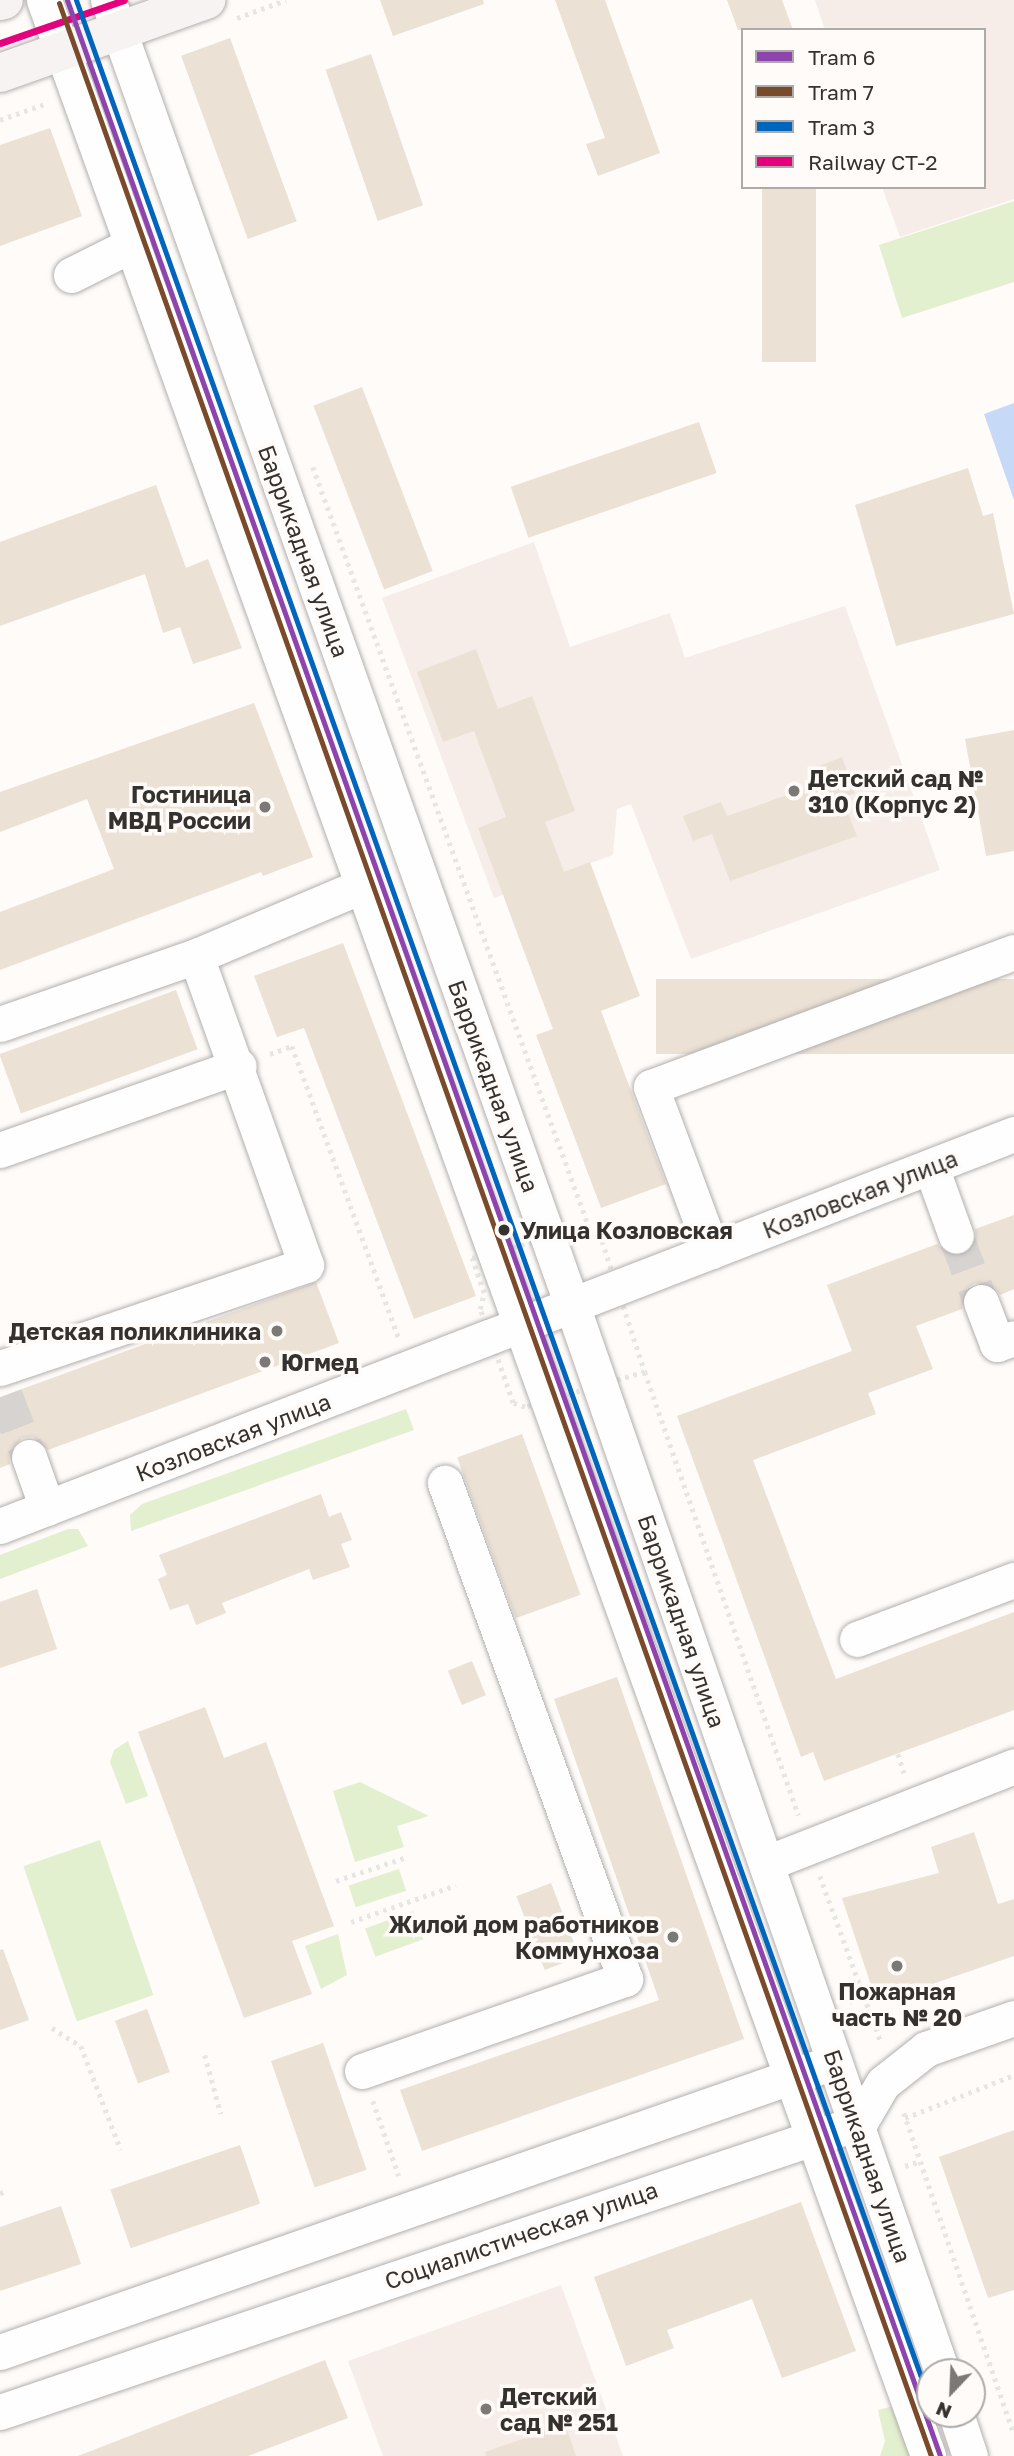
<!DOCTYPE html>
<html>
<head>
<meta charset="utf-8">
<style>
	body { margin:0 }
	#map { position:relative; width:1014px; height:2456px; overflow:hidden; background:#fefbf9; font-family:"Golos Text",sans-serif }
	div>[style] { position:absolute }
	.built>* { inset:0; background:#f6ede8 }
	.green>* { inset:0; background:#e2f0cf; transform-origin:0 0 }
	.water>* { inset:0; background:#c6daf7 }
	.building>* { inset:0; background:#ebe1d5; transform-origin:0 0 }
	.minor-tunnel>* { height:35px; margin-top:-17.5px; transform-origin:0; background:repeating-linear-gradient(90deg,#d6d3d1 0 35px,transparent 0 53px) }
	.path>* { height:4.5px; margin-top:-2.25px; transform-origin:0; background:repeating-linear-gradient(90deg,#e6e6e5 0 3.5px,transparent 0 8.5px) }
	.roads { filter:drop-shadow(0 0 2px #b2afad) drop-shadow(0 0 2px #b2afad) }
	.minor>* { height:35px; margin:-17.5px; padding:0 17.5px; transform-origin:17.5px; border-radius:17.5px; background:#fffefe }
	.major>* { height:38px; margin:-19px; padding:0 19px; transform-origin:19px; border-radius:19px; background:#f7f3f3 }
	.rail-1>* { height:7px; margin:-3.5px; padding:0 3.5px; transform-origin:3.5px; border-radius:3.5px; background:#e5007d }
	.tram-1>* { height:5px; margin:-2.5px; padding:0 2.5px; transform-origin:2.5px; border-radius:2.5px; background:#8e44ad }
	.tram-2>* { height:5px; margin:-2.5px; padding:0 2.5px; transform-origin:2.5px; border-radius:2.5px; background:#7a4b2a }
	.tram-3>* { height:5px; margin:-2.5px; padding:0 2.5px; transform-origin:2.5px; border-radius:2.5px; background:#0065bd }
	.dots>* { width:19px; height:19px; translate:-50% -50%; box-sizing:border-box; border:4px solid #fffbf8; border-radius:50% }
	span { translate:-50% -50%; white-space:nowrap; text-align:center; line-height:1.15; -webkit-text-stroke:7px #fffbf8; paint-order:stroke }
	.street-label { font-size:23px; color:#34312f }
	.poi-label { font-size:23px; color:#34312f; font-weight:700 }
	.left { translate:0 -50%; text-align:left }
	.right { translate:-100% -50%; text-align:right }
	.stop-label { font-size:23px; color:#34312f; font-weight:700 }
	.legend { position:absolute; left:741px; top:28px; width:245px; height:161px; box-sizing:border-box; background:#fffbf8; border:2px solid #aeaaa8; margin:0; padding:9px 12px; list-style:none; font-size:21px; color:#34312f }
	.legend li { display:flex; align-items:center; gap:14px; height:35px }
	.legend b { width:35px; border:2px solid #aeaaa8 }
	.north { position:absolute; left:916px; top:2358px; width:70px; height:70px; box-sizing:border-box; background:#fffbf8; border:2px solid #aeaaa8; border-radius:50%; rotate:203deg; font-size:19px; font-weight:700; line-height:28px; text-align:center; color:#34312f }
	.north::after { content:''; display:block; margin:auto; width:24px; height:32px; background:#7b7876; clip-path:polygon(50% 0,100% 100%,50% 72%,0 100%) }
</style>
</head>
<body>
<div id="map">
	<div class="built">
		<i style="clip-path:polygon(815px 0,1014px 0,1014px 199px,900px 237px,882px 187px,984px 187px,984px 30px,825px 30px)"></i>
		<i style="clip-path:polygon(534px 542px,570px 647px,670px 613px,685px 658px,845px 606px,940px 870px,691px 959px,631px 804px,617px 809px,613px 855px,494px 898px,382px 598px)"></i>
		<i style="clip-path:polygon(561px 2285px,623px 2456px,383px 2456px,348px 2361px)"></i>
	</div>
	<div class="green">
		<i style="clip-path:polygon(1014px 201px,1014px 282px,902px 318px,879px 245px)"></i>
		<i style="clip-path:polygon(406px 1409px,414px 1430px,131px 1531px,130px 1515px,142px 1504px)"></i>
		<i style="clip-path:polygon(68px 1529px,78px 1529px,88px 1546px,0 1579px,0 1555px)"></i>
		<i style="clip-path:polygon(128px 1741px,148px 1796px,126px 1804px,110px 1762px,114px 1750px)"></i>
		<i style="clip-path:polygon(360px 1782px,429px 1816px,397px 1826px,404px 1847px,355px 1862px,333px 1791px)"></i>
		<i style="left:100px;top:1840px;width:164px;height:81px;rotate:71deg"></i>
		<i style="left:399px;top:1869px;width:23px;height:53px;rotate:72deg"></i>
		<i style="left:413px;top:1911px;width:30px;height:51px;rotate:70deg"></i>
		<i style="clip-path:polygon(338px 1934px,347px 1975px,321px 1989px,305px 1946px)"></i>
		<i style="clip-path:polygon(894px 2406px,920px 2456px,880px 2456px,885px 2441px,878px 2410px)"></i>
	</div>
	<div class="water">
		<i style="clip-path:polygon(1014px 403px,1014px 500px,984px 414px)"></i>
	</div>
	<div class="building">
		<i style="clip-path:polygon(380px 0,483px 0,484px 4px,393px 36px)"></i>
		<i style="clip-path:polygon(555px 0,605px 0,660px 153px,598px 176px,586px 144px,605px 138px)"></i>
		<i style="clip-path:polygon(727px 0,782px 0,793px 30px,738px 30px)"></i>
		<i style="left:230px;top:38px;width:195px;height:52px;rotate:70deg"></i>
		<i style="left:371px;top:54px;width:160px;height:48px;rotate:71deg"></i>
		<i style="clip-path:polygon(50px 128px,82px 216px,0 246px,0 145px)"></i>
		<i style="left:762px;top:187px;width:54px;height:175px"></i>
		<i style="left:362px;top:387px;width:197px;height:52px;rotate:69deg"></i>
		<i style="left:699px;top:422px;width:54px;height:199px;rotate:71deg"></i>
		<i style="clip-path:polygon(968px 468px,983px 516px,993px 513px,1014px 614px,896px 646px,855px 505px)"></i>
		<i style="clip-path:polygon(156px 485px,186px 568px,208px 559px,242px 648px,193px 664px,180px 627px,163px 633px,145px 574px,0 626px,0 542px)"></i>
		<i style="clip-path:polygon(476px 649px,498px 709px,532px 696px,575px 811px,545px 822px,564px 872px,590px 862px,640px 996px,601px 1011px,666px 1184px,601px 1208px,536px 1035px,553px 1029px,478px 828px,506px 817px,474px 731px,443px 742px,417px 672px)"></i>
		<i style="clip-path:polygon(254px 703px,313px 857px,263px 876px,261px 872px,0 970px,0 912px,114px 869px,87px 799px,0 832px,0 792px)"></i>
		<i style="clip-path:polygon(1014px 730px,1014px 851px,986px 856px,965px 739px)"></i>
		<i style="clip-path:polygon(842px 757px,855px 793px,842px 798px,857px 836px,730px 881px,712px 834px,693px 841px,683px 816px,721px 802px,727px 816px,751px 808px,814px 785px,809px 770px)"></i>
		<i style="clip-path:polygon(343px 943px,476px 1296px,414px 1319px,304px 1028px,277px 1037px,254px 976px)"></i>
		<i style="left:1014px;top:979px;width:75px;height:358px;rotate:90deg"></i>
		<i style="left:176px;top:990px;width:63px;height:188px;rotate:70deg"></i>
		<i style="clip-path:polygon(1014px 1215px,1014px 1289px,1000px 1295px,993px 1286px,975px 1283px,965px 1290px,962px 1309px,916px 1326px,933px 1369px,868px 1393px,876px 1414px,753px 1460px,836px 1679px,1014px 1612px,1014px 1710px,824px 1781px,813px 1752px,801px 1757px,677px 1416px,852px 1351px,827px 1285px,937px 1244px,952px 1256px,963px 1255px,976px 1240px,975px 1229px)"></i>
		<i style="clip-path:polygon(316px 1282px,339px 1343px,48px 1450px,33px 1437px,22px 1438px,9px 1453px,10px 1464px,0 1468px,0 1397px)"></i>
		<i style="left:522px;top:1434px;width:171px;height:69px;rotate:70deg"></i>
		<i style="clip-path:polygon(321px 1494px,329px 1517px,341px 1512px,352px 1540px,341px 1544px,350px 1567px,313px 1580px,309px 1569px,222px 1603px,226px 1613px,196px 1625px,188px 1604px,170px 1610px,158px 1579px,167px 1575px,159px 1555px)"></i>
		<i style="clip-path:polygon(37px 1589px,57px 1649px,0 1668px,0 1602px)"></i>
		<i style="left:472px;top:1661px;width:37px;height:26px;rotate:68deg"></i>
		<i style="clip-path:polygon(617px 1677px,744px 2039px,422px 2151px,400px 2090px,659px 2000px,554px 1699px)"></i>
		<i style="clip-path:polygon(205px 1707px,224px 1758px,266px 1742px,334px 1926px,292px 1941px,312px 1994px,244px 2018px,138px 1732px)"></i>
		<i style="clip-path:polygon(974px 1832px,998px 1904px,1014px 1899px,1014px 1956px,877px 2003px,842px 1898px,939px 1873px,931px 1847px)"></i>
		<i style="left:551px;top:1883px;width:79px;height:37px;rotate:69deg"></i>
		<i style="clip-path:polygon(3px 1949px,29px 2020px,0 2030px,0 1950px)"></i>
		<i style="left:147px;top:2009px;width:67px;height:34px;rotate:70deg"></i>
		<i style="left:323px;top:2043px;width:134px;height:55px;rotate:71deg"></i>
		<i style="clip-path:polygon(1014px 2130px,1014px 2290px,988px 2298px,939px 2157px)"></i>
		<i style="left:240px;top:2145px;width:62px;height:137px;rotate:71deg"></i>
		<i style="clip-path:polygon(801px 2202px,856px 2351px,782px 2378px,752px 2299px,667px 2330px,674px 2348px,626px 2366px,594px 2277px)"></i>
		<i style="clip-path:polygon(61px 2206px,81px 2264px,0 2291px,0 2227px)"></i>
		<i style="clip-path:polygon(325px 2360px,348px 2418px,248px 2456px,78px 2456px)"></i>
		<i style="clip-path:polygon(565px 2424px,576px 2456px,486px 2456px,485px 2452px)"></i>
	</div>
	<div class="minor-tunnel">
		<i style="left:956px;top:1236px;width:71px;rotate:69.3deg"></i>
		<i style="left:5px;top:1395px;width:66px;rotate:68.8deg"></i>
	</div>
	<div class="path">
		<i style="left:237px;top:18px;width:52px;rotate:-20.2deg"></i>
		<i style="left:0;top:120px;width:51px;rotate:-19.5deg"></i>
		<i style="left:313px;top:467px;width:809px;rotate:70.04deg"></i>
		<i style="left:270px;top:1054px;width:23px;rotate:-20deg"></i>
		<i style="left:292px;top:1046px;width:311px;rotate:69.9deg"></i>
		<i style="left:597px;top:1225px;width:155px;rotate:71.9deg"></i>
		<i style="left:645px;top:1372px;width:125px;rotate:163.7deg"></i>
		<i style="left:525px;top:1407px;width:13px;rotate:-162deg"></i>
		<i style="left:513px;top:1403px;width:100px;rotate:-109.3deg"></i>
		<i style="left:480px;top:1309px;width:16px;rotate:-76deg"></i>
		<i style="left:484px;top:1293px;width:37px;rotate:-109deg"></i>
		<i style="left:472px;top:1258px;width:129px;rotate:-14.8deg"></i>
		<i style="left:645px;top:1372px;width:469px;rotate:70.9deg"></i>
		<i style="left:898px;top:1754px;width:20px;rotate:72deg"></i>
		<i style="left:820px;top:1876px;width:128px;rotate:69.9deg"></i>
		<i style="left:336px;top:1881px;width:75px;rotate:-18.7deg"></i>
		<i style="left:351px;top:1922px;width:111px;rotate:-19.4deg"></i>
		<i style="left:849px;top:2002px;width:16px;rotate:-22deg"></i>
		<i style="left:864px;top:1996px;width:49px;rotate:69.7deg"></i>
		<i style="left:52px;top:2028px;width:34px;rotate:32deg"></i>
		<i style="left:81px;top:2046px;width:111px;rotate:69deg"></i>
		<i style="left:205px;top:2055px;width:61px;rotate:74.8deg"></i>
		<i style="left:373px;top:2101px;width:79px;rotate:70.9deg"></i>
		<i style="left:904px;top:2113px;width:339px;rotate:71.1deg"></i>
		<i style="left:905px;top:2118px;width:117px;rotate:-21.5deg"></i>
		<i style="left:905px;top:2166px;width:17px;rotate:-17deg"></i>
		<i style="left:0;top:2193px;width:5px;rotate:-11deg"></i>
	</div>
	<div class="roads">
		<div class="minor">
			<i style="left:44px;top:0;width:2610px;rotate:70.2deg"></i>
			<i style="left:108px;top:0;width:1388px;rotate:70.43deg"></i>
			<i style="left:573px;top:1308px;width:1126px;rotate:70.87deg"></i>
			<i style="left:71px;top:275px;width:69px;rotate:-26.6deg"></i>
			<i style="left:196px;top:956px;width:180px;rotate:-22.9deg"></i>
			<i style="left:0;top:1024px;width:207px;rotate:-19.1deg"></i>
			<i style="left:196px;top:956px;width:328px;rotate:70.4deg"></i>
			<i style="left:306px;top:1265px;width:323px;rotate:161.4deg"></i>
			<i style="left:0;top:1150px;width:253px;rotate:-19.4deg"></i>
			<i style="left:931px;top:1167px;width:73px;rotate:70.1deg"></i>
			<i style="left:712px;top:1251px;width:175px;rotate:-110.4deg"></i>
			<i style="left:651px;top:1087px;width:387px;rotate:-20.4deg"></i>
			<i style="left:981px;top:1302px;width:45px;rotate:69.1deg"></i>
			<i style="left:997px;top:1344px;width:18px;rotate:-19deg"></i>
			<i style="left:29px;top:1457px;width:54px;rotate:70.6deg"></i>
			<i style="left:0;top:1526px;width:1087px;rotate:-21.14deg"></i>
			<i style="left:857px;top:1639px;width:168px;rotate:-20.6deg"></i>
			<i style="left:767px;top:1863px;width:265px;rotate:-21.4deg"></i>
			<i style="left:362px;top:2071px;width:279px;rotate:-19.3deg"></i>
			<i style="left:625px;top:1979px;width:528px;rotate:-109.95deg"></i>
			<i style="left:0;top:2352px;width:864px;rotate:-19.19deg"></i>
			<i style="left:0;top:2412px;width:908px;rotate:-18.63deg"></i>
			<i style="left:860px;top:2122px;width:45px;rotate:-59.5deg"></i>
			<i style="left:883px;top:2083px;width:55px;rotate:-38.3deg"></i>
			<i style="left:926px;top:2049px;width:93px;rotate:-19.4deg"></i>
			<i style="left:956px;top:2414px;width:44px;rotate:71.6deg"></i>
		</div>
		<div class="major">
			<i style="left:0;top:1px;width:4px;rotate:-14deg"></i>
			<i style="left:0;top:73px;width:219px;rotate:-19.5deg"></i>
		</div>
	</div>
	<div class="rail-1">
		<i style="left:0;top:43px;width:131px;rotate:-19.1deg"></i>
	</div>
	<div class="tram-1">
		<i style="left:67px;top:0;width:2607px;rotate:70.43deg"></i>
	</div>
	<div class="tram-2">
		<i style="left:59px;top:3px;width:2603px;rotate:70.43deg"></i>
	</div>
	<div class="tram-3">
		<i style="left:76px;top:0;width:2549px;rotate:70.43deg"></i>
	</div>
	<div class="dots">
		<i style="left:794px;top:791px;background:#7b7876"></i>
		<i style="left:265px;top:807px;background:#7b7876"></i>
		<i style="left:504px;top:1230px;background:#34312f"></i>
		<i style="left:277px;top:1331px;background:#7b7876"></i>
		<i style="left:265px;top:1362px;background:#7b7876"></i>
		<i style="left:673px;top:1937px;background:#7b7876"></i>
		<i style="left:897px;top:1966px;background:#7b7876"></i>
		<i style="left:486px;top:2409px;background:#7b7876"></i>
	</div>
	<div class="street-label">
		<span style="left:304px;top:551px;rotate:70deg">Баррикадная улица</span>
		<span style="left:494px;top:1086px;rotate:70deg">Баррикадная улица</span>
		<span style="left:860px;top:1194px;rotate:-21deg">Козловская улица</span>
		<span style="left:233px;top:1437px;rotate:-21deg">Козловская улица</span>
		<span style="left:682px;top:1621px;rotate:71deg">Баррикадная улица</span>
		<span style="left:868px;top:2156px;rotate:71deg">Баррикадная улица</span>
		<span style="left:521px;top:2235px;rotate:-19deg">Социалистическая улица</span>
	</div>
	<div class="poi-label">
		<span class="left" style="left:808px;top:791px">Детский сад №<br>310 (Корпус 2)</span>
		<span class="right" style="left:251px;top:807px">Гостиница<br>МВД России</span>
		<span class="right" style="left:261px;top:1331px">Детская поликлиника</span>
		<span class="left" style="left:281px;top:1362px">Югмед</span>
		<span class="right" style="left:659px;top:1937px">Жилой дом работников<br>Коммунхоза</span>
		<span style="left:897px;top:2004px">Пожарная<br>часть № 20</span>
		<span class="left" style="left:500px;top:2409px">Детский<br>сад № 251</span>
	</div>
	<div class="stop-label">
		<span class="left" style="left:520px;top:1230px">Улица Козловская</span>
	</div>
	<ul class="legend">
	<li><b style="height:9px;background:#8e44ad"></b>Tram 6</li>
	<li><b style="height:9px;background:#7a4b2a"></b>Tram 7</li>
	<li><b style="height:9px;background:#0065bd"></b>Tram 3</li>
	<li><b style="height:9px;background:#e5007d"></b>Railway СТ-2</li>
	</ul>
	<div class="north">N</div>
</div>
</body>
</html>
